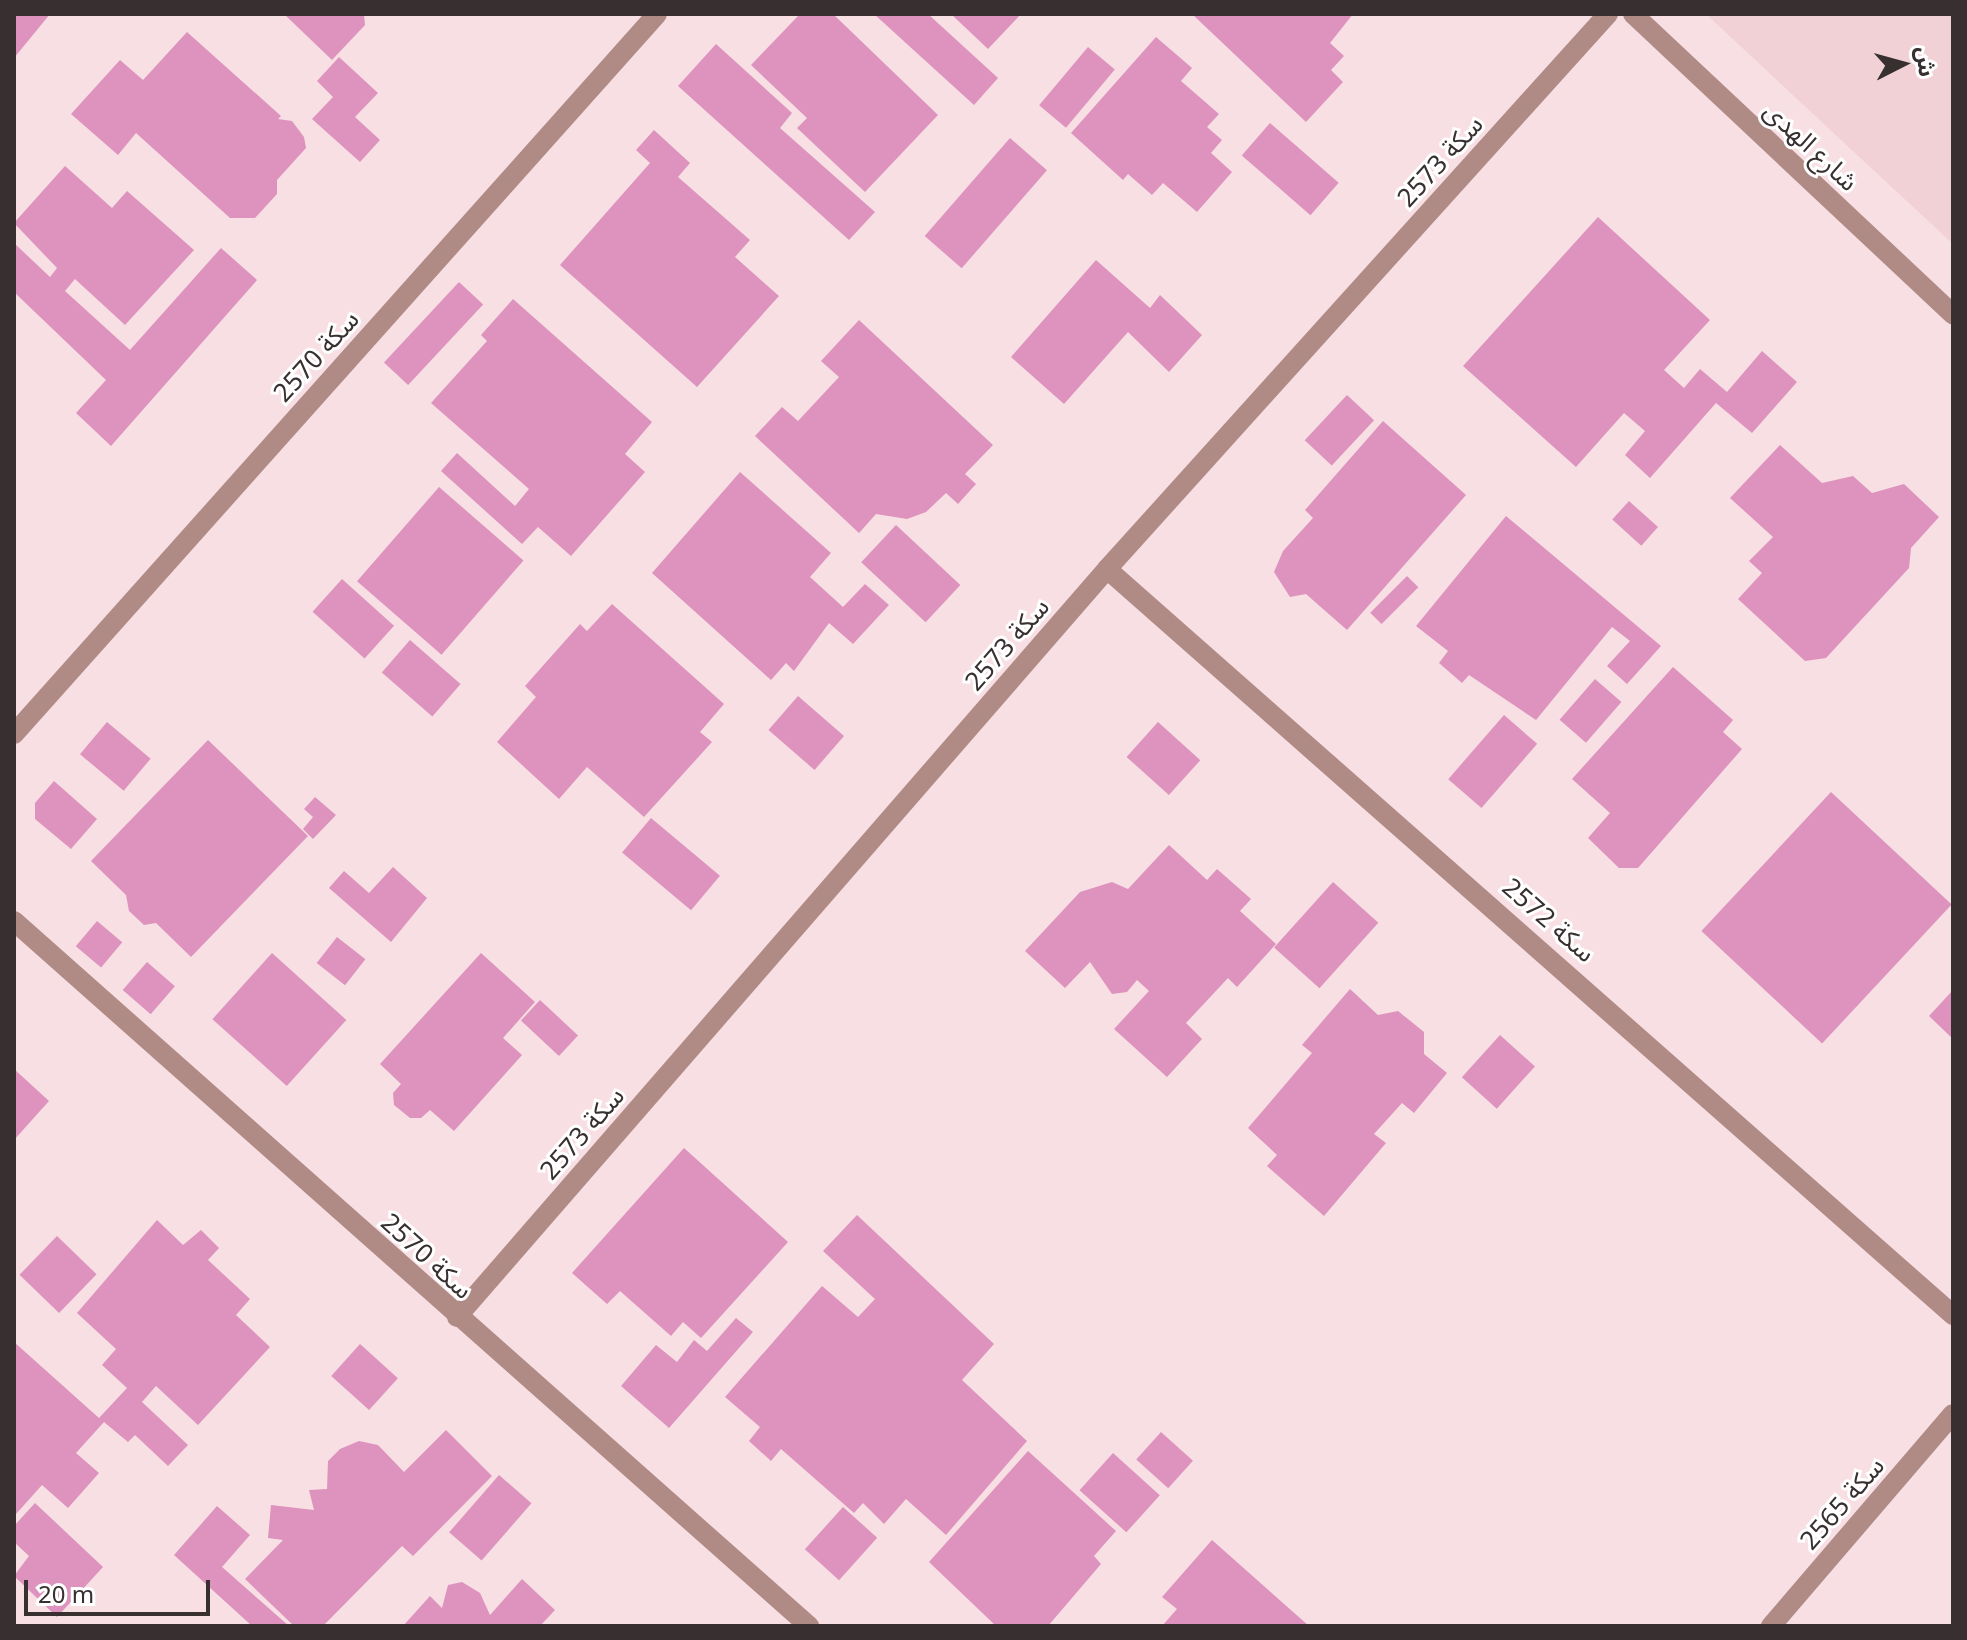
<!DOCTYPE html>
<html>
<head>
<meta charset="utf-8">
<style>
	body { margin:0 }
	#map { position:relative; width:1967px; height:1640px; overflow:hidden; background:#f7dfe3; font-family:"Noto Sans","Noto Sans Arabic",sans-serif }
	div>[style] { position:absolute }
	.built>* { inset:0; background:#f1d1d6 }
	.building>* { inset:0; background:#dd93bd; transform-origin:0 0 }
	.minor>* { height:20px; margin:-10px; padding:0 10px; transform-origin:10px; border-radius:10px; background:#b08b86 }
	span { translate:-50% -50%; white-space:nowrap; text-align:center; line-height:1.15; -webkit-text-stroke:6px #fff; paint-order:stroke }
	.street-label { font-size:26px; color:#372f30 }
	.frame { position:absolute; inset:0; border:16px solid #372f30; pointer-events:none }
	.north { position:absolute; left:1863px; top:24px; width:80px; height:80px; -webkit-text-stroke:6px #fff; paint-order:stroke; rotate:84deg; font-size:22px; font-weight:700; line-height:32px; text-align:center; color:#372f30 }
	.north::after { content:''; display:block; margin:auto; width:28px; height:36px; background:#372f30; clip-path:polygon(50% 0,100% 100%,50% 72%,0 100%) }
	.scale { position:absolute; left:24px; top:1580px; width:186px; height:36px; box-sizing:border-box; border:4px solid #372f30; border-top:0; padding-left:10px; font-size:24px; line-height:28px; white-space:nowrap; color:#372f30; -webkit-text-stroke:6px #fff; paint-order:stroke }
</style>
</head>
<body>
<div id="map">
	<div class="built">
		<i style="clip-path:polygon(1706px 14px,1953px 14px,1953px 244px,1841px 140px)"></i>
	</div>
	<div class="building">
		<i style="clip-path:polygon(14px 14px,50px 14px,14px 58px)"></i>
		<i style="clip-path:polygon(284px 14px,364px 14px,365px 25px,332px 60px)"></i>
		<i style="clip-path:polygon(800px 14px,833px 14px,938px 115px,865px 192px,797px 128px,807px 118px,751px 65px)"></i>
		<i style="clip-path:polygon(874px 14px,928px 14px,998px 78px,974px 105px)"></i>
		<i style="clip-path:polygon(951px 14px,1021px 14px,988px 49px)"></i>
		<i style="clip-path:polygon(1192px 14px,1353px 14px,1330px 43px,1344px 56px,1331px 70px,1343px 82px,1306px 122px)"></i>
		<i style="clip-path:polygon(187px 32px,281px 116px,278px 119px,292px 121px,304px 137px,306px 148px,277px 180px,277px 194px,255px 218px,230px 218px,136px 133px,118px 155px,71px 114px,120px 60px,143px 80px)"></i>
		<i style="clip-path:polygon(1156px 37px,1192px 68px,1181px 81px,1219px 114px,1207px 127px,1222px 140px,1211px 153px,1232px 172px,1197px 212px,1163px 183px,1152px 195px,1128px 174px,1123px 180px,1071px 133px)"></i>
		<i style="clip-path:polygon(716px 44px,792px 113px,780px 128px,875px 212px,849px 240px,678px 86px)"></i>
		<i style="left:1088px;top:47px;width:35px;height:76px;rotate:40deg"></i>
		<i style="clip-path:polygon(339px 57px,378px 93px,355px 117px,380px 140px,360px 162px,312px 119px,333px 97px,317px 81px)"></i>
		<i style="left:1270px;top:123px;width:91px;height:43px;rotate:41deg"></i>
		<i style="clip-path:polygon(654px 130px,690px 163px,678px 177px,750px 240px,735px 257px,779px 296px,697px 387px,560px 265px,650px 163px,636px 150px)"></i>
		<i style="left:1010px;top:138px;width:49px;height:130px;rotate:41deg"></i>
		<i style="clip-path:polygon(65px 166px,112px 208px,127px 191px,194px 250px,125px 325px,75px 279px,65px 291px,130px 350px,221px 248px,257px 280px,111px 446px,76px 413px,106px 380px,14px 292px,14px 243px,50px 277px,57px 268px,14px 223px)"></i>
		<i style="clip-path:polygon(1598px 217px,1710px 320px,1664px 370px,1684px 388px,1700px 369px,1727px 392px,1762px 351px,1797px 382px,1752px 433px,1716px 403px,1650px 478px,1625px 455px,1645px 431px,1624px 413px,1576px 467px,1463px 366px)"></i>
		<i style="clip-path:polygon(1096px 260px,1150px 308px,1160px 295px,1202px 335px,1169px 372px,1128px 332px,1064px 404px,1011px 357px)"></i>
		<i style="left:459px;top:282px;width:33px;height:110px;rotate:43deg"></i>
		<i style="clip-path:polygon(513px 299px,652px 422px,625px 454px,645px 472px,571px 556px,538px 527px,522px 544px,441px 471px,457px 453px,515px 506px,529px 489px,431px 403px,487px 341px,481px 335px)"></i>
		<i style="clip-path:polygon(859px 320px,993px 445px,965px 474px,976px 484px,958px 504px,946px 493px,926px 512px,907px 519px,876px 514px,859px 533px,755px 436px,782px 407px,798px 421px,839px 377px,821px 361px)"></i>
		<i style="left:1347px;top:395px;width:37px;height:62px;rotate:43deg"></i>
		<i style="clip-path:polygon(1383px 421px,1466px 495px,1347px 630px,1306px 594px,1290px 597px,1274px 572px,1283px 551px,1313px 518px,1305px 510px)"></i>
		<i style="clip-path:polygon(1780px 445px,1822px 483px,1853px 476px,1872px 493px,1904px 484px,1939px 517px,1911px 548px,1909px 568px,1826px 658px,1805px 661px,1738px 599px,1762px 573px,1749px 561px,1773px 537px,1730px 498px)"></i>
		<i style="clip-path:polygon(740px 472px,831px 553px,810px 577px,843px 607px,865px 584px,889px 605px,853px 644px,829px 623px,794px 671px,786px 663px,771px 680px,652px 573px)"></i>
		<i style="left:439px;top:487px;width:112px;height:125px;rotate:41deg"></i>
		<i style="left:1629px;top:501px;width:39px;height:25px;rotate:42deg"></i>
		<i style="clip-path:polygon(1506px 516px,1661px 646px,1627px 684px,1607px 666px,1630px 641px,1612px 627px,1536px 720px,1469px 675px,1462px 683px,1439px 663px,1448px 651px,1416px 626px)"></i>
		<i style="left:896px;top:525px;width:88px;height:51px;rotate:43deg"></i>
		<i style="left:1407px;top:576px;width:16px;height:52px;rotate:45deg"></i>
		<i style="left:342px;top:579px;width:70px;height:44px;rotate:42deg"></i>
		<i style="clip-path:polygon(612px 604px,724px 704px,700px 732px,712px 742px,644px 817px,587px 767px,559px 799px,497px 742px,536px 697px,525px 686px,580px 624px,587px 631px)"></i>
		<i style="left:410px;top:640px;width:67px;height:43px;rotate:41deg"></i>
		<i style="clip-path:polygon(1673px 667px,1733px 720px,1723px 732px,1742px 749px,1638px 868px,1619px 868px,1588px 838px,1610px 813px,1572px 779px)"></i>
		<i style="left:1595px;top:679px;width:35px;height:54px;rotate:41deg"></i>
		<i style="left:798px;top:696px;width:61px;height:45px;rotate:41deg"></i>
		<i style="left:1504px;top:715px;width:44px;height:85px;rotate:41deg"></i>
		<i style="left:107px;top:722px;width:57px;height:42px;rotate:40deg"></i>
		<i style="left:1158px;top:722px;width:57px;height:47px;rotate:42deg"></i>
		<i style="clip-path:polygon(208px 740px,308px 836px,191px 957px,156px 923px,144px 925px,129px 911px,126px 895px,91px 861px)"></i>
		<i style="clip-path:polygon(54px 781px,97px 819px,71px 849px,35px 819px,35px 803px)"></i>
		<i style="left:1831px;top:792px;width:165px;height:190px;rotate:43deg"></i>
		<i style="clip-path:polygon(315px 797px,336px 815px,313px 839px,303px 829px,313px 817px,304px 809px)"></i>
		<i style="left:651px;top:818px;width:90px;height:45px;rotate:40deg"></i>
		<i style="clip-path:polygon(1169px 845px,1207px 880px,1217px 869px,1251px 899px,1240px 911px,1276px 944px,1237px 987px,1228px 978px,1186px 1023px,1202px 1039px,1167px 1077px,1114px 1029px,1149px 991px,1137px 980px,1127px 992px,1112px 994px,1090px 962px,1065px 988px,1025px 951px,1080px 892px,1112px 882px,1128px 889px)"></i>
		<i style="clip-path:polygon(393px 867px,427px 898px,391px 942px,329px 888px,344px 871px,369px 893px)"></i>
		<i style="left:1333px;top:882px;width:61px;height:88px;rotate:42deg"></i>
		<i style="left:97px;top:921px;width:33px;height:33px;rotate:40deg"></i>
		<i style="left:337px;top:937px;width:36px;height:33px;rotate:38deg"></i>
		<i style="left:272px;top:953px;width:100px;height:89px;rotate:42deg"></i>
		<i style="clip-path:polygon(481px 953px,535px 1002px,503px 1038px,522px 1055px,454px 1131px,430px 1110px,421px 1118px,410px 1118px,394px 1105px,393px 1093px,401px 1084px,380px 1064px)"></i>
		<i style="left:147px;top:962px;width:37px;height:37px;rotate:41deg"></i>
		<i style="clip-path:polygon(1350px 989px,1378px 1015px,1398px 1011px,1424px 1032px,1424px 1054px,1447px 1073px,1414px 1113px,1402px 1103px,1374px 1134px,1386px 1143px,1324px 1216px,1267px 1166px,1277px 1155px,1248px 1128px,1312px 1053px,1302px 1045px)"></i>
		<i style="clip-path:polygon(1953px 990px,1953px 1039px,1929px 1016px)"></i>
		<i style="left:540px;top:1000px;width:52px;height:28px;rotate:43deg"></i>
		<i style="left:1500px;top:1035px;width:47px;height:57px;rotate:42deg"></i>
		<i style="clip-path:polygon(14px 1069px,49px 1101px,14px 1140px)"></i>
		<i style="clip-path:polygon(684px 1148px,788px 1242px,701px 1338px,683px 1322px,671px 1336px,620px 1291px,607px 1304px,572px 1273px)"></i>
		<i style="clip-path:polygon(857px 1215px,994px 1344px,962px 1380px,1027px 1441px,946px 1535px,906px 1499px,884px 1524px,863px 1503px,854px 1513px,781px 1449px,771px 1461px,749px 1441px,760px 1427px,725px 1397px,822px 1286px,858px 1317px,875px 1299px,823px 1251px)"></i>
		<i style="clip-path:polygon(157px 1220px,183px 1245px,201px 1230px,219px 1248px,208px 1260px,250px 1299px,236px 1315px,270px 1347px,198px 1425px,156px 1386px,142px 1402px,188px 1445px,168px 1466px,135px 1435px,128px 1442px,104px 1422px,76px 1453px,99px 1473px,68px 1508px,42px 1485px,16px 1514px,14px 1342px,99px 1418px,127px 1388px,102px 1365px,116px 1349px,77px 1313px)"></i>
		<i style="left:57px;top:1236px;width:55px;height:54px;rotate:44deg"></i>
		<i style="clip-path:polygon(736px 1318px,753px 1332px,669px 1428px,621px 1386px,656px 1345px,677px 1362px,694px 1340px,707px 1351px)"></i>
		<i style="left:360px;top:1344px;width:51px;height:43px;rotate:42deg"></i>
		<i style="clip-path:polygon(446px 1430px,492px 1476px,413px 1556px,402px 1546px,323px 1626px,294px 1626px,245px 1579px,283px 1540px,268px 1538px,271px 1505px,314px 1510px,309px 1490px,327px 1489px,328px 1461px,340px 1449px,359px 1441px,378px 1445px,404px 1472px)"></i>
		<i style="left:1161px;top:1432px;width:43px;height:37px;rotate:42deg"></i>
		<i style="clip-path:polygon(1028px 1451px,1116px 1531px,1094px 1556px,1101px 1564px,1048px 1626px,996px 1626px,929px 1562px)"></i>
		<i style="left:1113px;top:1453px;width:63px;height:50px;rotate:42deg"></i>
		<i style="left:499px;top:1475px;width:43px;height:76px;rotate:41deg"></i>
		<i style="clip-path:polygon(35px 1503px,103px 1567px,57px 1617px,14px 1576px,29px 1556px,14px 1542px,14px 1526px)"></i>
		<i style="clip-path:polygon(217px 1506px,250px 1535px,222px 1567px,289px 1626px,252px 1626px,174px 1555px)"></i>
		<i style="left:843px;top:1507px;width:46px;height:57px;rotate:42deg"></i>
		<i style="clip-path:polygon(1212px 1540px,1309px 1626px,1162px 1626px,1177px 1609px,1162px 1597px)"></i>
		<i style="clip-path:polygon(522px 1579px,555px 1610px,540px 1626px,403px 1626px,430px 1596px,442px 1608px,448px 1585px,462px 1582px,480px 1593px,490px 1615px)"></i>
	</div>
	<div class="minor">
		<i style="left:1633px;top:14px;width:439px;rotate:43.2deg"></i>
		<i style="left:1107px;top:569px;width:1128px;rotate:41.41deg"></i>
		<i style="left:14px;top:734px;width:965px;rotate:-48.23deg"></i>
		<i style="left:14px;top:921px;width:1063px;rotate:41.57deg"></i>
		<i style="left:457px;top:1317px;width:991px;rotate:-49.01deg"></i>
		<i style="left:1107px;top:569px;width:748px;rotate:-47.93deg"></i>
		<i style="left:1771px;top:1626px;width:279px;rotate:-49.4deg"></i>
	</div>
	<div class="street-label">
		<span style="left:1811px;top:146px;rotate:43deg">شارع الهدى</span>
		<span style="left:1440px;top:161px;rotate:-48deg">سكة 2573</span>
		<span style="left:316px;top:356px;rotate:-48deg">سكة 2570</span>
		<span style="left:1007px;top:644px;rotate:-49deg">سكة 2573</span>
		<span style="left:1549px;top:920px;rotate:41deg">سكة 2572</span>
		<span style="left:582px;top:1133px;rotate:-49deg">سكة 2573</span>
		<span style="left:427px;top:1256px;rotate:42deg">سكة 2570</span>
		<span style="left:1842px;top:1503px;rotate:-49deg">سكة 2565</span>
	</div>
	<div class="frame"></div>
	<div class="north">ش</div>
	<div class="scale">20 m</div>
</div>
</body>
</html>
